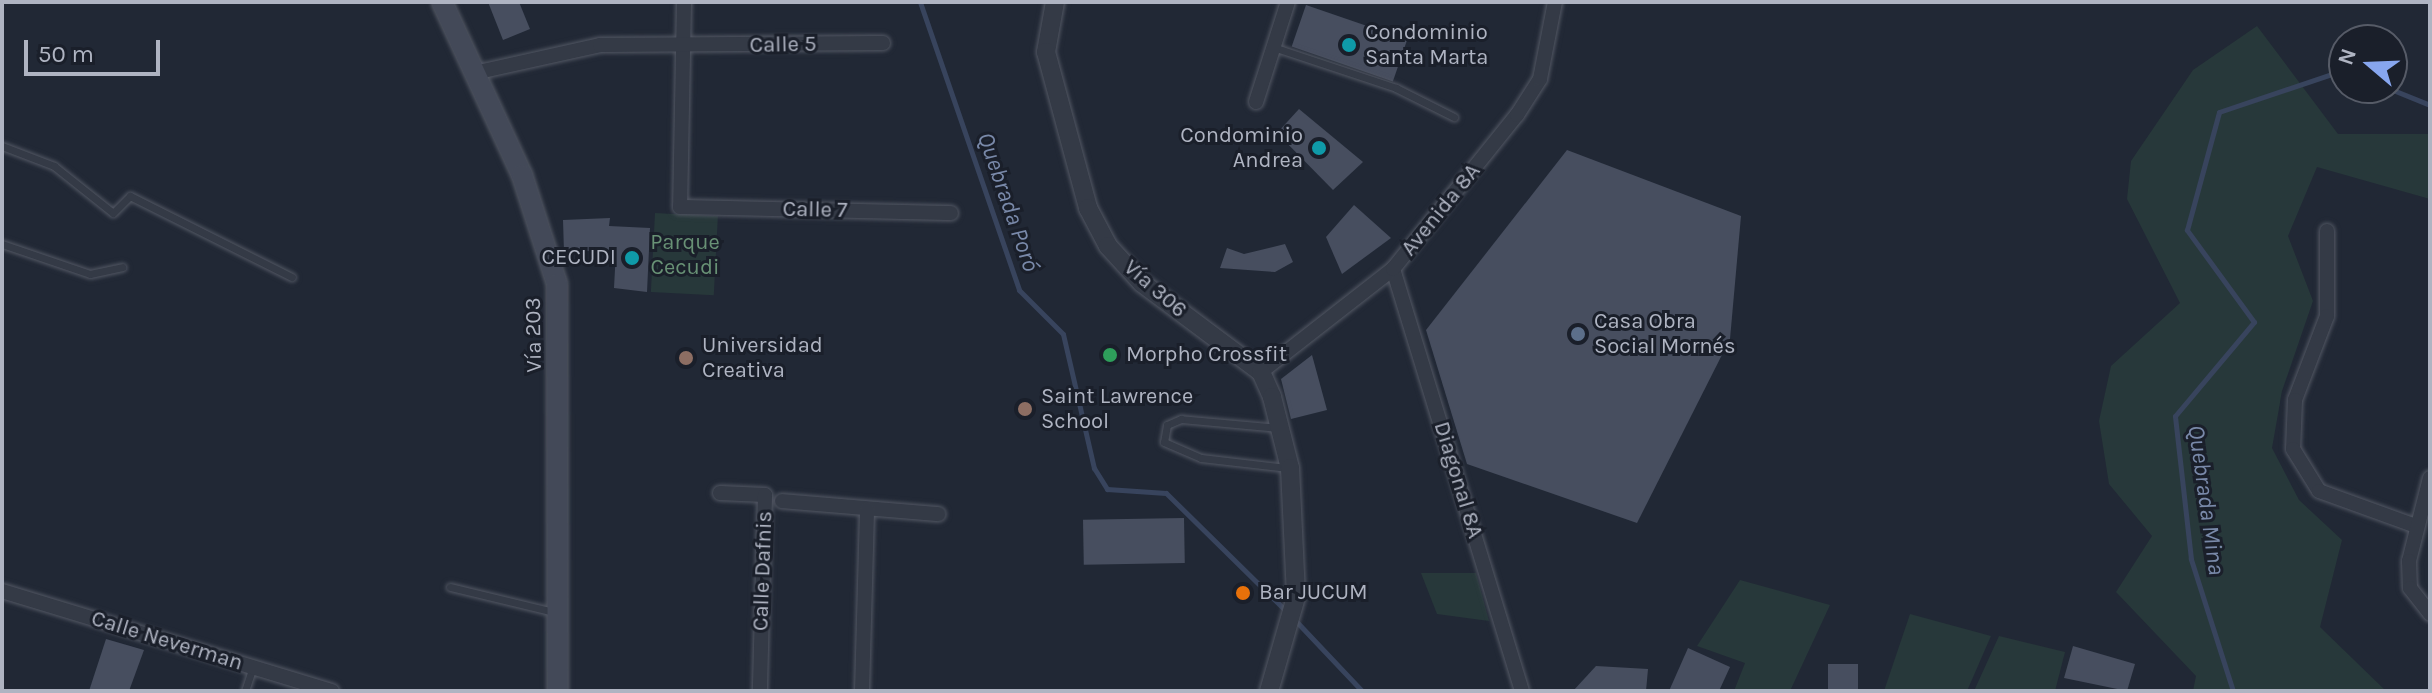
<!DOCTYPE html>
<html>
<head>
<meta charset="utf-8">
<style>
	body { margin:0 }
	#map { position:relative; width:2432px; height:693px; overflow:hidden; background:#212835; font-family:Karla,sans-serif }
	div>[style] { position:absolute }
	.green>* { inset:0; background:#27383a; transform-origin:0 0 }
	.stream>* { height:5px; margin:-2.5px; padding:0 2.5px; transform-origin:2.5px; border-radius:2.5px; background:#38445d }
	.building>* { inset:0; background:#474e5f; transform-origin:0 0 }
	.roads { filter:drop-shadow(0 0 2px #525763) drop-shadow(0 0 2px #525763) }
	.service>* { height:7px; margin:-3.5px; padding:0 3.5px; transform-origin:3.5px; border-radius:3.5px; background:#343a46 }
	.minor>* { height:14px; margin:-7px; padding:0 7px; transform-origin:7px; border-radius:7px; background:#343a46 }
	.tertiary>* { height:18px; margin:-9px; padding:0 9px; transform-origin:9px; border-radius:9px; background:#343a46 }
	.secondary>* { height:20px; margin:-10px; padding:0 10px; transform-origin:10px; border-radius:10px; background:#434958 }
	.dots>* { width:22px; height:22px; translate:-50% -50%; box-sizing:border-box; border:4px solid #1a1f2a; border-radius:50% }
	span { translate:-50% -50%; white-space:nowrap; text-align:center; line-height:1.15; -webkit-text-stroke:6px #1a1f2a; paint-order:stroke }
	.poi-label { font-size:22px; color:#afb4c2 }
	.left { translate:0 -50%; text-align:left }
	.right { translate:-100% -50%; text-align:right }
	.street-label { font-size:22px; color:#afb4c2 }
	.park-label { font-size:22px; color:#689175 }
	.water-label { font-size:24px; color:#7989a9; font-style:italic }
	.frame { position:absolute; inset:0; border:4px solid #afb4c2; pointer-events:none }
	.north { position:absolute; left:2328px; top:24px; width:80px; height:80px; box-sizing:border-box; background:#1a1f2a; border:2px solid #565b67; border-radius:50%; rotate:289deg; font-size:22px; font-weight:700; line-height:32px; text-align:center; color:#afb4c2 }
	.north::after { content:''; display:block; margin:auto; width:28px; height:36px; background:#87a6ef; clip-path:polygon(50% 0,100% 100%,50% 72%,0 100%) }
	.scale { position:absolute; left:24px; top:40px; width:136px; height:36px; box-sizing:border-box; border:4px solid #afb4c2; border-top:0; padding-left:10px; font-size:24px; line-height:28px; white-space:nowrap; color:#afb4c2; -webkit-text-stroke:6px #1a1f2a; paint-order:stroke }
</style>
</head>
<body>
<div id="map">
	<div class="green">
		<i style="clip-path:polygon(2257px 26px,2338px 134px,2430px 134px,2430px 199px,2317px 167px,2288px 236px,2313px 301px,2282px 391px,2272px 448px,2299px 500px,2342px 540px,2320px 627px,2386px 691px,2193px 691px,2196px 676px,2116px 592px,2152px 536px,2109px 484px,2099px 421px,2111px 366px,2180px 303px,2127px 199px,2131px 161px,2193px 70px)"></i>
		<i style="left:655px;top:213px;width:63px;height:79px;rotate:3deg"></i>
		<i style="clip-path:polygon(1421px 573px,1476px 573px,1489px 621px,1437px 614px)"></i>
		<i style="clip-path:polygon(1740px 580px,1830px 605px,1790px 691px,1734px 691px,1745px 663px,1697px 646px)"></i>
		<i style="clip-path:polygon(1910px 614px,1991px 636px,1967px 691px,1884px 691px)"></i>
		<i style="clip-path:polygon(1999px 636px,2065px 652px,2055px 691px,1974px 691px)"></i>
	</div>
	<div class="stream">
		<i style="left:920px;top:2px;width:305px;rotate:71deg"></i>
		<i style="left:1019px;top:290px;width:62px;rotate:45deg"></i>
		<i style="left:1063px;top:334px;width:138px;rotate:77deg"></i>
		<i style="left:1094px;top:468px;width:25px;rotate:58deg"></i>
		<i style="left:1107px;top:489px;width:59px;rotate:3.9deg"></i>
		<i style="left:1166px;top:493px;width:170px;rotate:44.5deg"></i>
		<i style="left:2388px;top:88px;width:45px;rotate:22deg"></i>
		<i style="left:1294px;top:619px;width:99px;rotate:46.6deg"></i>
		<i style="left:2233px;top:691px;width:139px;rotate:-107.7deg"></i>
		<i style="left:2191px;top:559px;width:144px;rotate:-96.4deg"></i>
		<i style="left:2175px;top:416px;width:123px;rotate:-50deg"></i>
		<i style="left:2254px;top:322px;width:114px;rotate:-126.1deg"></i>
		<i style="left:2187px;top:230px;width:122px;rotate:-74.8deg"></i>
		<i style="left:2219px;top:112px;width:132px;rotate:-18.6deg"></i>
	</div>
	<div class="building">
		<i style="clip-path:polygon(488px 2px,519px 2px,530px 29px,503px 40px)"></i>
		<i style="left:1306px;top:5px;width:107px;height:44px;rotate:19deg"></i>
		<i style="clip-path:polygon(1299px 109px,1363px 162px,1333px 190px,1277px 133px)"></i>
		<i style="clip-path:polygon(1567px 150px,1741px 216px,1730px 339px,1637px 523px,1467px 464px,1426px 330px)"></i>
		<i style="clip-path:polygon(1354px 205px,1391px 238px,1342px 274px,1326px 237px)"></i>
		<i style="clip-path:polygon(610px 218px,609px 226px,650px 228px,647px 292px,614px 288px,616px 250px,564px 252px,563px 220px)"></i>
		<i style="clip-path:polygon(1285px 244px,1293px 262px,1275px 272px,1220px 268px,1227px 248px,1244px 254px)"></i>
		<i style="clip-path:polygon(1312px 355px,1327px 410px,1291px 419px,1281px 379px)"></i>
		<i style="left:1184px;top:518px;width:45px;height:101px;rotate:89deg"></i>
		<i style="clip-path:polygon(106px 639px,144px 650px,129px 691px,89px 691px)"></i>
		<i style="clip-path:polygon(2073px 646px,2135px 664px,2127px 691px,2064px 678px)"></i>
		<i style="clip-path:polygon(1688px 648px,1730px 667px,1719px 691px,1669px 691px)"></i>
		<i style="left:1828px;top:664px;width:30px;height:27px"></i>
		<i style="clip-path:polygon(1596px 666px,1648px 669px,1646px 691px,1573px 691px)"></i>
	</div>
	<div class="roads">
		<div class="service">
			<i style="left:1273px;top:47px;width:130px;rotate:18.4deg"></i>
			<i style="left:1396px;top:88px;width:65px;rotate:26.6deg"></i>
			<i style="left:2px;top:146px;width:56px;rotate:21deg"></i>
			<i style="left:54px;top:166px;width:75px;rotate:38.5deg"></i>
			<i style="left:113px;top:213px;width:24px;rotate:-45deg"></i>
			<i style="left:130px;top:196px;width:181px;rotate:26.6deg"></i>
			<i style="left:2px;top:244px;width:93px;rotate:18.8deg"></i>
			<i style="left:90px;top:274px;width:33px;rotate:-12deg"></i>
			<i style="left:1279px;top:428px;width:98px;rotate:-174.8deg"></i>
			<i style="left:1181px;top:419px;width:15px;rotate:157deg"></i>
			<i style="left:1167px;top:425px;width:17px;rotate:100deg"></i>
			<i style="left:1164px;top:442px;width:40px;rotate:23.4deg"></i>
			<i style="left:1201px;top:458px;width:88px;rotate:6.6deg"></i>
			<i style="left:450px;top:587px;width:107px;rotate:13.5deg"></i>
			<i style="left:245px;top:691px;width:25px;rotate:-72deg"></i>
		</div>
		<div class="minor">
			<i style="left:684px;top:2px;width:205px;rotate:91.1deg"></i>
			<i style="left:680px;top:207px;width:271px;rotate:1.3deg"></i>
			<i style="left:474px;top:73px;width:129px;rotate:-12.5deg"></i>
			<i style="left:600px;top:45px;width:283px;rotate:-0.4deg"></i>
			<i style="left:1256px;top:102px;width:105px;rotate:-72.3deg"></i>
			<i style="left:2327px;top:231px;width:85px;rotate:90deg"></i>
			<i style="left:2327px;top:316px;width:90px;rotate:110.9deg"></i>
			<i style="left:2295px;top:400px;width:49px;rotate:92.3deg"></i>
			<i style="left:2293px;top:449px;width:49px;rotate:58.2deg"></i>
			<i style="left:2319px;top:491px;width:100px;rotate:19.9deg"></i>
			<i style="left:1393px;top:269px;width:441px;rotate:73deg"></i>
			<i style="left:1261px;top:372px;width:167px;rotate:-38deg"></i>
			<i style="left:1393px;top:269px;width:198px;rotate:-51.2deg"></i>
			<i style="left:1517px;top:115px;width:43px;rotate:-57.4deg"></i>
			<i style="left:1540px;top:79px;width:78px;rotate:-79deg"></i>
			<i style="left:2430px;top:478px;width:86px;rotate:104.2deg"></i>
			<i style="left:2409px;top:561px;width:27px;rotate:88deg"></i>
			<i style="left:2410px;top:588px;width:33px;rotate:52deg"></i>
			<i style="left:720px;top:493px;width:45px;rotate:2.5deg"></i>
			<i style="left:765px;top:495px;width:196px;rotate:91.5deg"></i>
			<i style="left:782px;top:501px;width:157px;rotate:4.8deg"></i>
			<i style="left:2px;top:591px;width:345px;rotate:16.9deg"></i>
			<i style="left:862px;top:691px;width:182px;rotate:-88.4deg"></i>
		</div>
		<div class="tertiary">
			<i style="left:1055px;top:2px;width:51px;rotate:100.2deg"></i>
			<i style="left:1046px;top:52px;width:162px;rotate:74.9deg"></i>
			<i style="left:1088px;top:208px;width:43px;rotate:62.2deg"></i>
			<i style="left:1108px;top:246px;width:50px;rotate:47.4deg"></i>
			<i style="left:1142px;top:283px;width:149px;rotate:36.8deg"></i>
			<i style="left:1261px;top:372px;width:27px;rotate:66deg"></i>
			<i style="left:1272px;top:397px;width:73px;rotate:75.8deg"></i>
			<i style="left:1290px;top:468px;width:129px;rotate:87.3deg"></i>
			<i style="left:1296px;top:597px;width:98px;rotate:106deg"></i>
		</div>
		<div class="secondary">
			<i style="left:442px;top:2px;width:191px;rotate:65.2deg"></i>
			<i style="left:522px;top:175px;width:114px;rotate:72.2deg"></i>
			<i style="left:557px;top:284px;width:407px;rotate:89.9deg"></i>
		</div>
	</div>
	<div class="dots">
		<i style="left:1349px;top:45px;background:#0f9aa8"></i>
		<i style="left:1319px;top:148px;background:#0f9aa8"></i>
		<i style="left:632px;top:258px;background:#0f9aa8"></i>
		<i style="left:1578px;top:334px;background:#5c6f8a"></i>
		<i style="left:1110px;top:355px;background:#2e9e5b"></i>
		<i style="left:686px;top:358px;background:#8d6e63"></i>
		<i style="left:1025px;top:409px;background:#8d6e63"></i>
		<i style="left:1243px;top:593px;background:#e8710a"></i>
	</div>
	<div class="poi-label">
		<span class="left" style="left:1365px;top:45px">Condominio<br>Santa Marta</span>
		<span class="right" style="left:1303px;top:148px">Condominio<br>Andrea</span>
		<span class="right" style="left:616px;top:258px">CECUDI</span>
		<span class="left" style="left:1594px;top:334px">Casa Obra<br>Social Mornés</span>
		<span class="left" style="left:702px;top:358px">Universidad<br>Creativa</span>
		<span class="left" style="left:1126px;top:355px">Morpho Crossfit</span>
		<span class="left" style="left:1041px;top:409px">Saint Lawrence<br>School</span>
		<span class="left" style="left:1259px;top:593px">Bar JUCUM</span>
	</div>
	<div class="street-label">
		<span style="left:783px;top:45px;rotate:-1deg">Calle 5</span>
		<span style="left:815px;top:210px;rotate:1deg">Calle 7</span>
		<span style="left:1441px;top:210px;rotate:-51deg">Avenida 8A</span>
		<span style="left:1155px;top:289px;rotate:41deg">Vía 306</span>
		<span style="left:534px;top:335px;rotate:-91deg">Vía 203</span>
		<span style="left:1458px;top:480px;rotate:73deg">Diagonal 8A</span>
		<span style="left:763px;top:571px;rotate:-88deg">Calle Dafnis</span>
		<span style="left:167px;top:641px;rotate:17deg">Calle Neverman</span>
	</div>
	<div class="park-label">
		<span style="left:685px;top:255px">Parque<br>Cecudi</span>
	</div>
	<div class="water-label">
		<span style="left:1008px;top:202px;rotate:71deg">Quebrada Poró</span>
		<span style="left:2206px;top:500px;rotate:82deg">Quebrada Mina</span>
	</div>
	<div class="frame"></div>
	<div class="north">N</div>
	<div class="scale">50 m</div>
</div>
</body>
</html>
